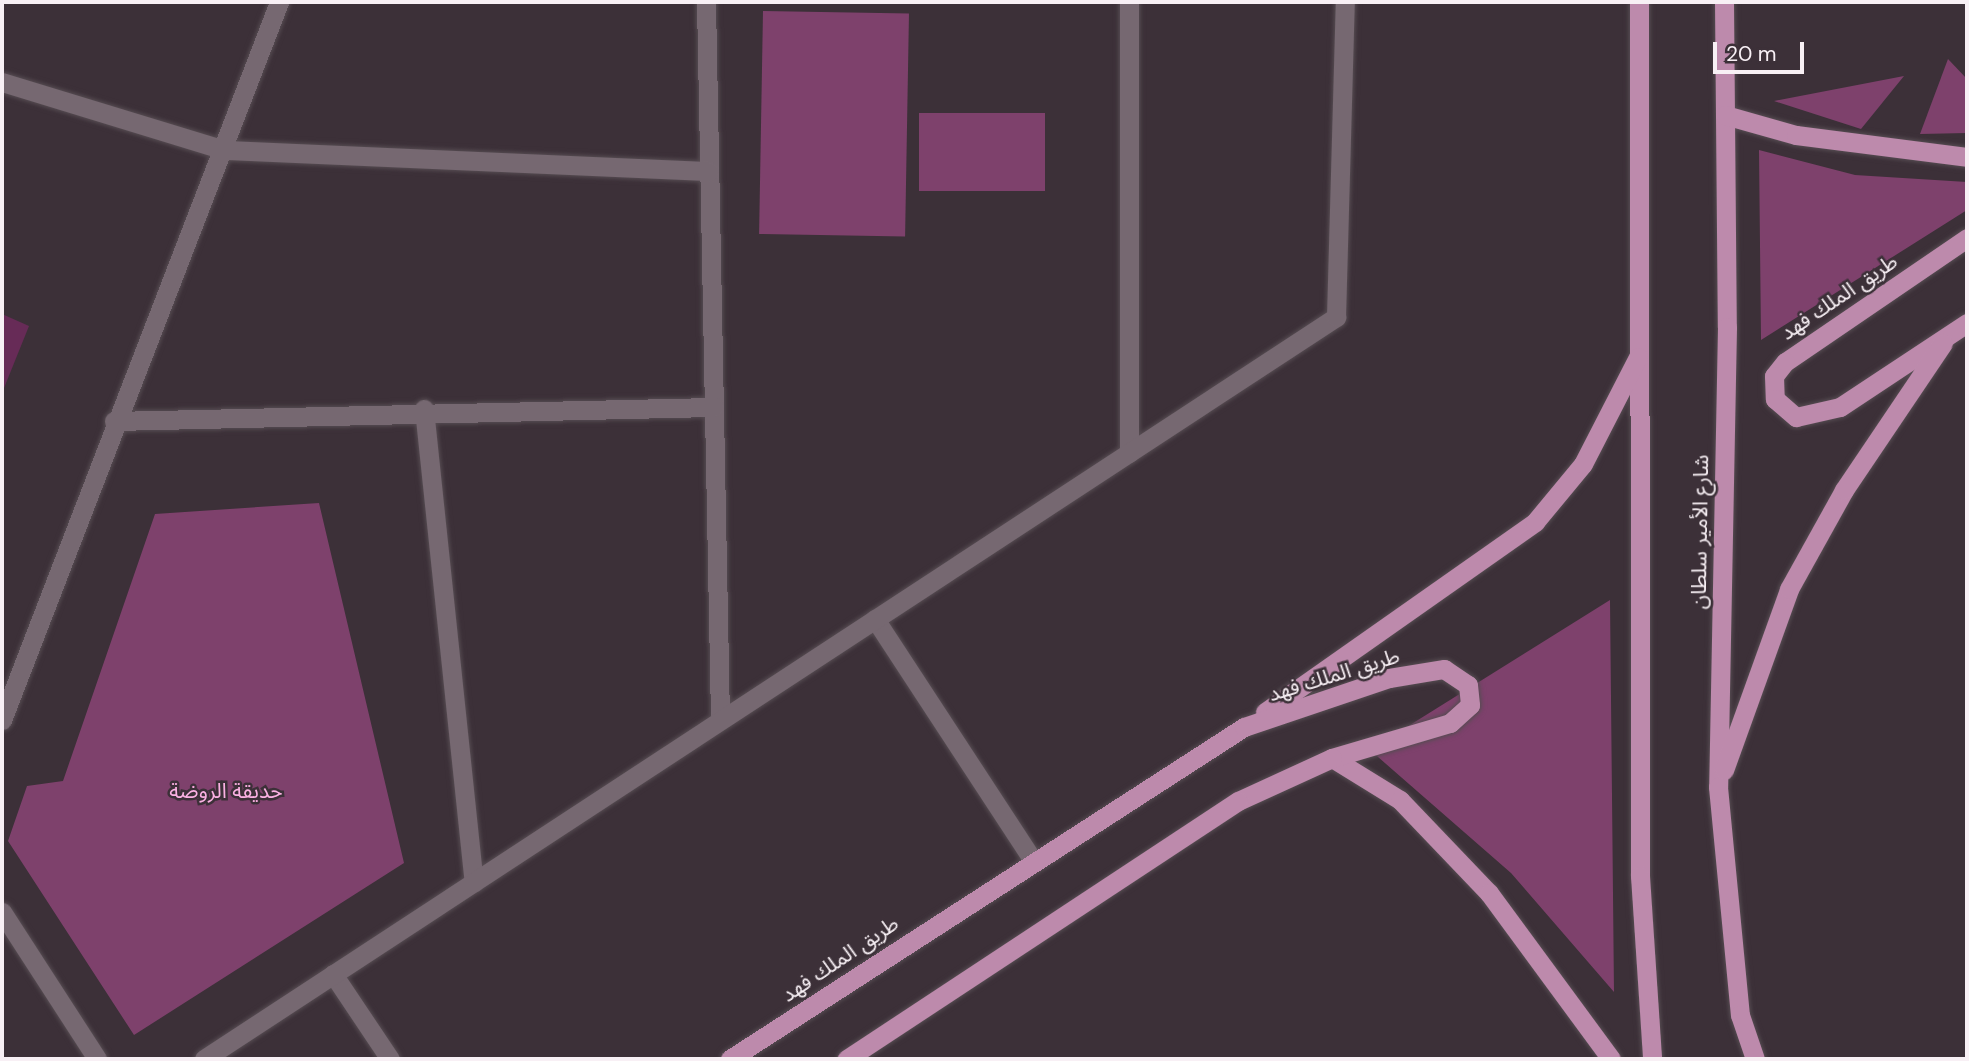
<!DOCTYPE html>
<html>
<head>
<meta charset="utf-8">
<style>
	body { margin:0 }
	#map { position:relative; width:1969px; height:1061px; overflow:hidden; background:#3c3038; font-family:"DM Sans","Noto Sans Arabic",sans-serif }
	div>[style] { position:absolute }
	.green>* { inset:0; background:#7e416c; transform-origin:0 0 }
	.building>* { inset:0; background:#672b57 }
	.roads { filter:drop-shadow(0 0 2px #564c52) drop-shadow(0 0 2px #564c52) }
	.minor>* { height:19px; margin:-9.5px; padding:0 9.5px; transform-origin:9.5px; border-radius:9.5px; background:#766871 }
	.primary>* { height:19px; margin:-9.5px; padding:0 9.5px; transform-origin:9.5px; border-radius:9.5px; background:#bd8aac }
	span { translate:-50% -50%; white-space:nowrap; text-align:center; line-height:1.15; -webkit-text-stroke:5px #3c3038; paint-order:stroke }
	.street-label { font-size:21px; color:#f8f0f5 }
	.park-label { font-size:21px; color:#fbb1e3 }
	.frame { position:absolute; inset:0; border:4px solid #f8f0f5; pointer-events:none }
	.scale { position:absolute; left:1713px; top:42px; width:91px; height:32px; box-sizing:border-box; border:4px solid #f8f0f5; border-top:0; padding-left:9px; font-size:21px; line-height:24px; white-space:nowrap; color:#f8f0f5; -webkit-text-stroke:5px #3c3038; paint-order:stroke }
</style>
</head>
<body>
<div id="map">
	<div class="green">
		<i style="left:763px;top:11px;width:146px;height:223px;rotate:1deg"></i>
		<i style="clip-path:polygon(1948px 59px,1967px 79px,1967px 133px,1920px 134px)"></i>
		<i style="clip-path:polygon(1904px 76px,1861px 129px,1774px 101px)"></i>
		<i style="left:919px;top:113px;width:126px;height:78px"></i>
		<i style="clip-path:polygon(1759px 150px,1855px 175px,1967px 182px,1967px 210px,1761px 340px)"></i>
		<i style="clip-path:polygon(319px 503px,404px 863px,134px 1035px,8px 841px,27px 786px,63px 781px,155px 514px)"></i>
		<i style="clip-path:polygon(1610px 600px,1614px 992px,1511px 873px,1370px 750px)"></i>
	</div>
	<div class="building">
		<i style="clip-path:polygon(2px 314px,29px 326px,2px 393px)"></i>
	</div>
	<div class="roads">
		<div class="minor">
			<i style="left:706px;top:2px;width:718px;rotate:88.88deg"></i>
			<i style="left:2px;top:82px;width:233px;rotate:17deg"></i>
			<i style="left:225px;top:150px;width:484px;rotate:2.5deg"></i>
			<i style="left:424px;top:409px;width:476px;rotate:84deg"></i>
			<i style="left:114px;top:421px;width:600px;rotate:-1.34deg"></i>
			<i style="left:1129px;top:453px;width:451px;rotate:-90deg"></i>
			<i style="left:875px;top:619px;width:287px;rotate:56.8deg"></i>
			<i style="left:2px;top:720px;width:770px;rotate:-68.9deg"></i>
			<i style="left:2px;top:912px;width:175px;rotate:57.1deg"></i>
			<i style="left:333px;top:974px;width:102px;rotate:56.2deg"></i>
			<i style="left:204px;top:1059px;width:1354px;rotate:-33.24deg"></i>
			<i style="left:1336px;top:317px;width:315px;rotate:-88.4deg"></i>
		</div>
		<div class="primary">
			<i style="left:1639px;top:2px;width:874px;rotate:89.93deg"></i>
			<i style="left:1640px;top:876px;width:183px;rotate:86.2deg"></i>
			<i style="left:1724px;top:2px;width:325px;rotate:89.5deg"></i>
			<i style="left:1727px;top:327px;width:460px;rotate:91.1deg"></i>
			<i style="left:1718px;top:787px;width:229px;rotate:84.5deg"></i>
			<i style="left:1740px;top:1015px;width:46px;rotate:71.2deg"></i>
			<i style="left:1725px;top:115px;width:74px;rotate:15.7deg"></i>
			<i style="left:1796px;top:135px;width:172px;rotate:7.3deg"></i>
			<i style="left:1967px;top:238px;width:220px;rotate:145.7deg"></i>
			<i style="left:1785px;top:362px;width:18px;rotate:128deg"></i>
			<i style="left:1774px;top:376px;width:23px;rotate:88deg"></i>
			<i style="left:1775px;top:399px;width:28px;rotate:41deg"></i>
			<i style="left:1796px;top:417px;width:45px;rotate:-12.8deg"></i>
			<i style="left:1840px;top:407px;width:152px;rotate:-33.5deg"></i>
			<i style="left:1265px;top:712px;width:330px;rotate:-35.1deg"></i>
			<i style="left:1535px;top:522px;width:75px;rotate:-50.4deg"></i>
			<i style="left:1583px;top:464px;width:120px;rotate:-62.8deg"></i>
			<i style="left:1332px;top:758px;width:80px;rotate:31.7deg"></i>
			<i style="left:1400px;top:800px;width:129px;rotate:46.3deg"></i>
			<i style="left:1489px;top:893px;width:206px;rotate:53.7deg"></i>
			<i style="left:1724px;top:770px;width:192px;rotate:-70.2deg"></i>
			<i style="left:1789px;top:589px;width:113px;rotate:-60.9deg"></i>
			<i style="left:1844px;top:490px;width:177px;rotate:-56deg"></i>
			<i style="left:730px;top:1059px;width:612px;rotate:-32.86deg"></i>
			<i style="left:1244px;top:727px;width:153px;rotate:-18.7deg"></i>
			<i style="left:1389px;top:678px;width:56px;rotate:-9.3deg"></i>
			<i style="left:1444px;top:669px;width:29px;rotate:34deg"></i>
			<i style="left:1468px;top:685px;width:20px;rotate:84deg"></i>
			<i style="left:1470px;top:705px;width:27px;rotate:138deg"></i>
			<i style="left:1450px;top:723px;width:123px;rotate:163.5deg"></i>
			<i style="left:1332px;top:758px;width:103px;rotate:155.4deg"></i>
			<i style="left:1238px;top:801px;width:469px;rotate:146.6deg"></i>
		</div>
	</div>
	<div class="street-label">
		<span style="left:1839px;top:297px;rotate:-34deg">طريق الملك فهد</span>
		<span style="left:1700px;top:532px;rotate:-89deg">شارع الأمير سلطان</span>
		<span style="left:1334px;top:675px;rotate:-17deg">طريق الملك فهد</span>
		<span style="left:840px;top:959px;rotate:-34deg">طريق الملك فهد</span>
	</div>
	<div class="park-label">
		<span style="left:226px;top:791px">حديقة الروضة</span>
	</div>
	<div class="frame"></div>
	<div class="scale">20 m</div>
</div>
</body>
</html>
